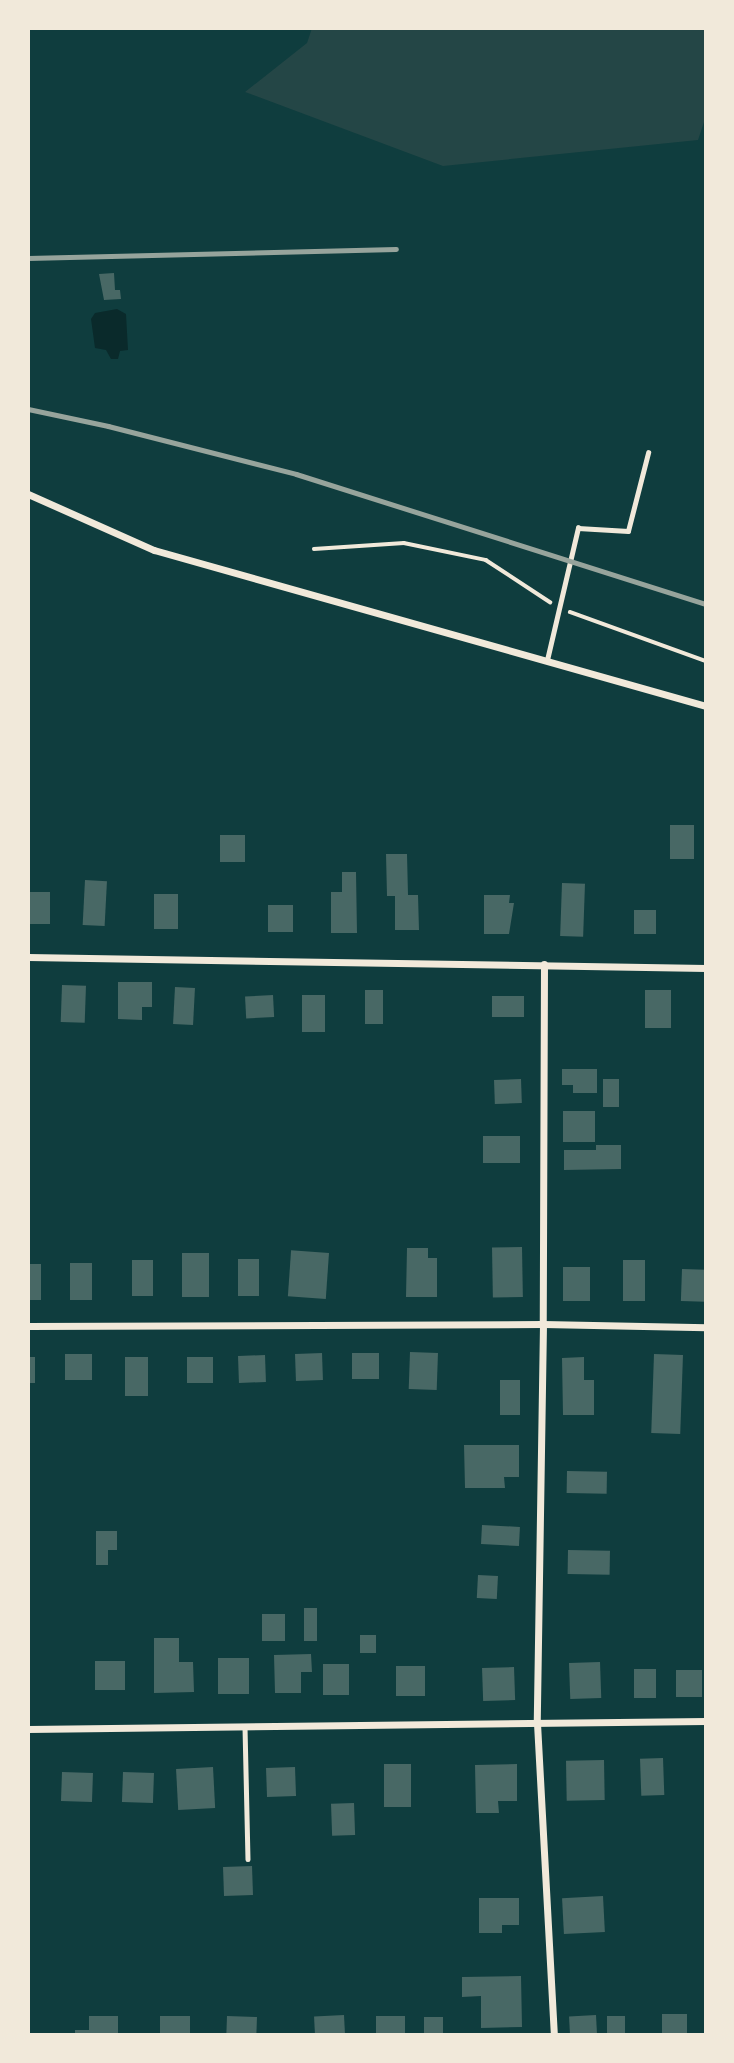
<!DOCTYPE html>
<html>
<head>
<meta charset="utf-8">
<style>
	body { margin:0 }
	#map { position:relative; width:734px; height:2063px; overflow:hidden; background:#0f3d3e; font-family:"Sofia Sans Condensed",sans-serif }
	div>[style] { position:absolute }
	.green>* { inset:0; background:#244646 }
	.water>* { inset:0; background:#0a2a2b }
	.building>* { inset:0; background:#486865; transform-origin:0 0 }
	.path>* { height:3.5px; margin:-1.75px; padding:0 1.75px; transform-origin:1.75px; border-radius:1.75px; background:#f1e9da }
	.service>* { height:4.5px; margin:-2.25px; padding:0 2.25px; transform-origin:2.25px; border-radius:2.25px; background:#f1e9da }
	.minor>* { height:7px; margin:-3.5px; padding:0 3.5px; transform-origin:3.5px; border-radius:3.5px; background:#f1e9da }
	.rail>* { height:5px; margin:-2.5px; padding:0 2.5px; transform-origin:2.5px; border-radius:2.5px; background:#97a49c }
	span { translate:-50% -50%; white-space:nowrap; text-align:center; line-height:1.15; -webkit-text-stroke:7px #f1e9da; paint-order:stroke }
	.frame { position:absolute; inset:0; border:30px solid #f1e9da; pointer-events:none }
</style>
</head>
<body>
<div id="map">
	<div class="green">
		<i style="clip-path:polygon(312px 28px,706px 28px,706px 116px,698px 140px,443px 166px,245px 92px,307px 43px)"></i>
	</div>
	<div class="water">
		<i style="clip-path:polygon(117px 309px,126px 314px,128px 350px,120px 351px,118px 359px,111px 359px,106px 350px,95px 348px,91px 319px,95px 313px)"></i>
	</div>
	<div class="building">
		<i style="clip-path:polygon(114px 273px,115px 290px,120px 290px,121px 299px,104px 300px,99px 274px)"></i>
		<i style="left:670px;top:825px;width:24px;height:34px"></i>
		<i style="left:220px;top:835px;width:25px;height:27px"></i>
		<i style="clip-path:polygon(386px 854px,407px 854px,408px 895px,418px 895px,419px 930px,395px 930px,395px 896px,387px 896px)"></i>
		<i style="clip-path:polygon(342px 872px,356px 872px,357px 933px,331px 933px,331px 892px,342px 892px)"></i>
		<i style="left:85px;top:880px;width:22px;height:45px;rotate:3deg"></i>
		<i style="left:562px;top:883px;width:23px;height:53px;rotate:2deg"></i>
		<i style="left:28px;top:892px;width:22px;height:32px"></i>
		<i style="left:154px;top:894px;width:24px;height:35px"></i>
		<i style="clip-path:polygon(484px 895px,510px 895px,509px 903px,514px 903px,509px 934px,484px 934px)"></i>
		<i style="left:268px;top:905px;width:25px;height:27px"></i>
		<i style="left:634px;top:910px;width:22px;height:24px"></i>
		<i style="clip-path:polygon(118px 982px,152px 982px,152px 1007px,142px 1007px,142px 1020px,118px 1019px)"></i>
		<i style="left:62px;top:985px;width:24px;height:37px;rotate:2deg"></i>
		<i style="left:175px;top:987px;width:20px;height:37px;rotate:3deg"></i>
		<i style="left:365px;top:990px;width:18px;height:34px"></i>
		<i style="left:645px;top:990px;width:26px;height:38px"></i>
		<i style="left:273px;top:995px;width:22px;height:28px;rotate:87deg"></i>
		<i style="left:302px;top:995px;width:23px;height:37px"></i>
		<i style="left:524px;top:996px;width:21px;height:32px;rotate:90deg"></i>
		<i style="clip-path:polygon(562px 1069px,597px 1069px,597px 1093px,573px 1093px,573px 1085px,562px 1085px)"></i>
		<i style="left:521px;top:1079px;width:24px;height:27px;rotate:88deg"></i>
		<i style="left:603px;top:1079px;width:16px;height:28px"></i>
		<i style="left:563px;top:1111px;width:32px;height:31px"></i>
		<i style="left:520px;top:1136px;width:27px;height:37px;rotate:90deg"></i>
		<i style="clip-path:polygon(596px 1145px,621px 1145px,621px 1169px,564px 1170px,564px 1150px,596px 1150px)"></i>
		<i style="left:522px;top:1247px;width:50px;height:30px;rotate:89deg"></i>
		<i style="clip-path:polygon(407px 1248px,428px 1248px,428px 1258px,437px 1258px,437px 1297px,406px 1297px)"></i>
		<i style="left:182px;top:1253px;width:27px;height:44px"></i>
		<i style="left:329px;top:1253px;width:46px;height:38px;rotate:94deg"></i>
		<i style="left:238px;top:1259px;width:21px;height:37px"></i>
		<i style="left:132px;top:1260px;width:21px;height:36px"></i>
		<i style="left:623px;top:1260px;width:22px;height:41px"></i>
		<i style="left:70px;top:1263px;width:22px;height:37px"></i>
		<i style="left:28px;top:1264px;width:13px;height:36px"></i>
		<i style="left:563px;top:1267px;width:27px;height:34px"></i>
		<i style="left:682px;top:1269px;width:24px;height:32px;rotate:2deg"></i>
		<i style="left:410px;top:1352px;width:28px;height:37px;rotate:2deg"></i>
		<i style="left:322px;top:1353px;width:27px;height:27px;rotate:88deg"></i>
		<i style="left:352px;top:1353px;width:27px;height:26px"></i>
		<i style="left:92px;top:1354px;width:26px;height:27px;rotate:90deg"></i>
		<i style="left:654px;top:1354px;width:29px;height:79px;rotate:2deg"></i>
		<i style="left:265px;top:1355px;width:27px;height:27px;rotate:88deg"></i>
		<i style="left:28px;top:1357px;width:7px;height:26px"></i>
		<i style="left:148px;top:1357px;width:39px;height:23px;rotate:90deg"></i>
		<i style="left:187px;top:1357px;width:26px;height:26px"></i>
		<i style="clip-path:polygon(584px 1357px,584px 1380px,594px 1380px,594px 1415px,563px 1415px,562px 1358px)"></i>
		<i style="left:500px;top:1380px;width:20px;height:35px"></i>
		<i style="clip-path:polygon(464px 1445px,519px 1445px,519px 1477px,504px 1477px,505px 1488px,465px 1488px)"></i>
		<i style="left:567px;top:1471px;width:40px;height:22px;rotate:1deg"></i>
		<i style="left:482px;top:1525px;width:38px;height:19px;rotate:3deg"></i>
		<i style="clip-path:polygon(96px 1531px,117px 1531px,117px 1550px,108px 1550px,108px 1565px,96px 1565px)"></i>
		<i style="left:568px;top:1550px;width:42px;height:24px;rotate:1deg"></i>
		<i style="left:478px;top:1575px;width:20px;height:23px;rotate:3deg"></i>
		<i style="left:304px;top:1608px;width:13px;height:33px"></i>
		<i style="left:285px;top:1614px;width:27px;height:23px;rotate:90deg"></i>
		<i style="left:360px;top:1635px;width:16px;height:18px"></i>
		<i style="clip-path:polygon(154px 1638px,179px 1638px,179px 1662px,193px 1662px,194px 1692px,154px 1693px)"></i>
		<i style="clip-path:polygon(311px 1654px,312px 1672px,301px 1672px,301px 1693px,275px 1693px,274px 1655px)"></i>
		<i style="left:218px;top:1658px;width:31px;height:36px"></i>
		<i style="left:95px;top:1661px;width:30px;height:29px"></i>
		<i style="left:600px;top:1662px;width:36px;height:31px;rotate:88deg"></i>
		<i style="left:323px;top:1664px;width:26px;height:31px"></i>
		<i style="left:396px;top:1666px;width:29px;height:30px"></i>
		<i style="left:514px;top:1667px;width:33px;height:32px;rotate:88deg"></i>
		<i style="left:634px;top:1669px;width:22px;height:29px"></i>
		<i style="left:676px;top:1670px;width:26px;height:27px"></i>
		<i style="left:663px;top:1758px;width:37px;height:23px;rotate:88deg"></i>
		<i style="left:604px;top:1760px;width:40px;height:38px;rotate:89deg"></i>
		<i style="left:384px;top:1764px;width:27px;height:43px"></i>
		<i style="clip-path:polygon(517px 1764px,517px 1801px,498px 1801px,499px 1813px,476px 1813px,475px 1765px)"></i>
		<i style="left:213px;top:1767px;width:41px;height:37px;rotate:87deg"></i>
		<i style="left:295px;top:1767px;width:29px;height:29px;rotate:88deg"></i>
		<i style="left:62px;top:1772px;width:31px;height:29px;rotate:2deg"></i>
		<i style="left:123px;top:1772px;width:31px;height:30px;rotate:2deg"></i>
		<i style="left:354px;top:1803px;width:32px;height:23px;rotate:88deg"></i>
		<i style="left:252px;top:1866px;width:29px;height:29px;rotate:88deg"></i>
		<i style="left:603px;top:1896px;width:36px;height:41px;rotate:87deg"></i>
		<i style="clip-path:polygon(479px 1898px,519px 1898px,519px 1925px,502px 1925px,502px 1933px,479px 1933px)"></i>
		<i style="clip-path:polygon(521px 1976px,522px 2027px,481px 2028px,481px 1996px,462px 1997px,462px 1977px)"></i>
		<i style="left:687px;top:2014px;width:21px;height:25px;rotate:90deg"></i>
		<i style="left:344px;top:2015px;width:20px;height:30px;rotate:87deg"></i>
		<i style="left:596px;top:2015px;width:20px;height:27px;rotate:87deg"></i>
		<i style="clip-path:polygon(89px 2016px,118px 2016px,118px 2035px,75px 2035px,75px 2030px,89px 2030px)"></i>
		<i style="left:160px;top:2016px;width:30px;height:19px"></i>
		<i style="left:227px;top:2016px;width:30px;height:19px;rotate:2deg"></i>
		<i style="left:405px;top:2016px;width:19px;height:29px;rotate:90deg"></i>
		<i style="left:625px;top:2016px;width:19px;height:18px;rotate:90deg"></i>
		<i style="left:443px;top:2017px;width:18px;height:19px;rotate:90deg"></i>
	</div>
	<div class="path">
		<i style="left:314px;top:549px;width:90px;rotate:-3.8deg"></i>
		<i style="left:404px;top:543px;width:84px;rotate:11.7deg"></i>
		<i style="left:486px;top:560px;width:77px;rotate:33.3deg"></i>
		<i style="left:570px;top:612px;width:145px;rotate:19.8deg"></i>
	</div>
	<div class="service">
		<i style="left:547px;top:660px;width:136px;rotate:-76.8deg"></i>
		<i style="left:578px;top:528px;width:50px;rotate:3.4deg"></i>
		<i style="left:628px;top:531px;width:81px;rotate:-75.6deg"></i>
		<i style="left:245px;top:1727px;width:132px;rotate:88.7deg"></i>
	</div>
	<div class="minor">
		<i style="left:28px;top:494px;width:138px;rotate:24deg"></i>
		<i style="left:154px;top:550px;width:574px;rotate:15.78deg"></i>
		<i style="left:28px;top:957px;width:678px;rotate:0.93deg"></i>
		<i style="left:544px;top:964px;width:360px;rotate:90.2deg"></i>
		<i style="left:543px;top:1324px;width:399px;rotate:90.9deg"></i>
		<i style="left:537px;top:1723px;width:312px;rotate:86.9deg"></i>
		<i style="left:28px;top:1326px;width:515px;rotate:-0.22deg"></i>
		<i style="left:543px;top:1324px;width:163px;rotate:1.1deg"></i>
		<i style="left:28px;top:1729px;width:678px;rotate:-0.68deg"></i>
	</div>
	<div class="rail">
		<i style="left:28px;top:258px;width:368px;rotate:-1.4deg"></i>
		<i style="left:28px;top:409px;width:82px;rotate:12deg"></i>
		<i style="left:108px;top:426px;width:194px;rotate:14.3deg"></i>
		<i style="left:296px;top:474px;width:430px;rotate:17.6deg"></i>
	</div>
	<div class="frame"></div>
</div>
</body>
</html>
